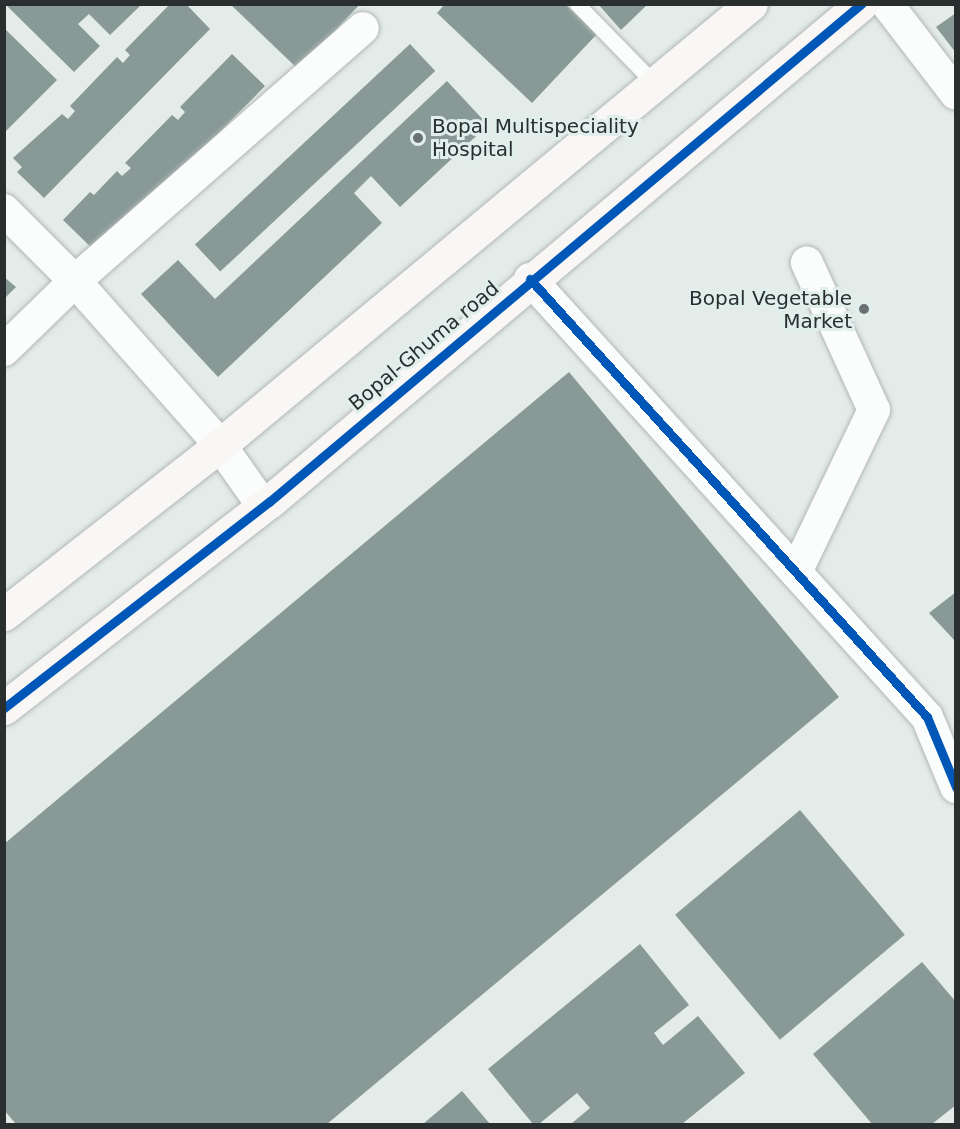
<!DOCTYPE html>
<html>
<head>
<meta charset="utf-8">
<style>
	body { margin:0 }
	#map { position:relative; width:960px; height:1129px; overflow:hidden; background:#e4ecea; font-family:"DejaVu Sans",sans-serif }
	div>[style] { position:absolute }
	.building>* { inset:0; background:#889996; transform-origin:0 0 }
	.roads { filter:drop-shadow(0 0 2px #b2b8b7) drop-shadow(0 0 2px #b2b8b7) }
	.lane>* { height:15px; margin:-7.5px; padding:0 7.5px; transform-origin:7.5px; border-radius:7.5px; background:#fbfcfc }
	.street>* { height:32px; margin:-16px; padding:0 16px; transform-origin:16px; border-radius:16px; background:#fbfcfc }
	.secondary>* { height:33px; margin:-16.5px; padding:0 16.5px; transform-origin:16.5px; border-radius:16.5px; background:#f8f7f5 }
	.cycleway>* { height:9px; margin:-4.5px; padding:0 4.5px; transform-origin:4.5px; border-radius:4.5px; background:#0057b8 }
	.dots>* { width:16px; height:16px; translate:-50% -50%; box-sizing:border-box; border:3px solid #e0efec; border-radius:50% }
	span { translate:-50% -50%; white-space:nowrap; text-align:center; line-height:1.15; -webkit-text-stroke:6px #e0efec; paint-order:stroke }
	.poi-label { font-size:20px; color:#292f2e }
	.left { translate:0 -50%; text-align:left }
	.right { translate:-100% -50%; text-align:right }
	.street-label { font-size:20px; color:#292f2e }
	.frame { position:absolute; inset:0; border:6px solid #292f2e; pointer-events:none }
</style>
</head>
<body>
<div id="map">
	<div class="building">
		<i style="clip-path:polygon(5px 4px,138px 4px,140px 6px,110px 35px,89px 14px,78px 24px,100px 46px,74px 72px)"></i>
		<i style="clip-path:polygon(170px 4px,186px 4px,210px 29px,44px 198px,17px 172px,22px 167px,13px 158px,62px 114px,68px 119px,75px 111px,70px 106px,117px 57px,123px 63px,130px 55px,125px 50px)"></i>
		<i style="clip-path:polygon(230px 4px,360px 4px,299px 70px)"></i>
		<i style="clip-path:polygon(445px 4px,565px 4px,597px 34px,532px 103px,437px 13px)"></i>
		<i style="clip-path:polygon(598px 4px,648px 4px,621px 30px)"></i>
		<i style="clip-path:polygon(956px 13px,956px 53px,936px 27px)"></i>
		<i style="clip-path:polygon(4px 28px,57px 80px,4px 133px)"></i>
		<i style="left:410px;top:44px;width:37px;height:294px;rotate:47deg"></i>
		<i style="clip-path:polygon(232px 54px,265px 86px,99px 255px,63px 220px,90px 192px,94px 195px,117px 171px,122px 176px,131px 168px,125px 163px,172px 115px,178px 120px,185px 112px,180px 107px)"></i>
		<i style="clip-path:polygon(447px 81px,488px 125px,400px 207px,371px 176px,354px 193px,382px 223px,218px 377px,141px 294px,178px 260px,215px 299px)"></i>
		<i style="clip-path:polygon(4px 277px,16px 287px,4px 299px)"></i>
		<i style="clip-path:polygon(569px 372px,839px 697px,327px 1124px,16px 1124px,4px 1110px,4px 844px)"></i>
		<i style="clip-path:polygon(956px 592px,956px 642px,929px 613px)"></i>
		<i style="left:800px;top:810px;width:163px;height:163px;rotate:50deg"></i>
		<i style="clip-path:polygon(640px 944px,689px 1005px,654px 1033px,663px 1045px,698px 1016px,745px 1073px,682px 1124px,571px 1124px,590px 1108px,577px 1093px,539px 1124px,533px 1124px,488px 1069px)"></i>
		<i style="clip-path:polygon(922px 962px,956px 1002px,956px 1105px,932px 1124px,872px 1124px,813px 1054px)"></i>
		<i style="clip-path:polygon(462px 1091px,490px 1124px,423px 1124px)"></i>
	</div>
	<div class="roads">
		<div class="lane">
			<i style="left:577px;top:4px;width:112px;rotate:45.7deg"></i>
		</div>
		<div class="street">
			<i style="left:887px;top:4px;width:113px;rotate:52.5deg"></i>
			<i style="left:4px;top:210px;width:100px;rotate:45deg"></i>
			<i style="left:75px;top:281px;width:383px;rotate:-41.3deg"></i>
			<i style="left:530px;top:279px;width:591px;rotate:47.81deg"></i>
			<i style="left:927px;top:717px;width:76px;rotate:67.5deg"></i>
			<i style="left:4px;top:350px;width:99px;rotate:-44.2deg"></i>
			<i style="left:75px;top:281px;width:219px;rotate:48.5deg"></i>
			<i style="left:220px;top:445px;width:75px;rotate:54.8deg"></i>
			<i style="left:796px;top:572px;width:180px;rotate:-64.3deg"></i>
			<i style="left:874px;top:410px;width:162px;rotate:-114.5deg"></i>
		</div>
		<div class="secondary">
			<i style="left:4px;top:614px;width:274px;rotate:-38deg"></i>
			<i style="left:220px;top:445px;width:690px;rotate:-39.71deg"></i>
			<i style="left:4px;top:708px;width:336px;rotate:-37.9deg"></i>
			<i style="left:269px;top:502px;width:774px;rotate:-40.07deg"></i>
		</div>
	</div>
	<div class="cycleway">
		<i style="left:530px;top:279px;width:591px;rotate:47.81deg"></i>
		<i style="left:927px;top:717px;width:76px;rotate:67.5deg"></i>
		<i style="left:4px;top:708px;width:336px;rotate:-37.9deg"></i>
		<i style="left:269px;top:502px;width:774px;rotate:-40.07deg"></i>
	</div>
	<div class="dots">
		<i style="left:418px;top:138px;background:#6a7170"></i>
		<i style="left:864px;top:309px;background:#6a7170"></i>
	</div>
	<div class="poi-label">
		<span class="left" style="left:432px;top:138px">Bopal Multispeciality<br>Hospital</span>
		<span class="right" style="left:852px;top:310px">Bopal Vegetable<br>Market</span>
	</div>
	<div class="street-label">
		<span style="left:424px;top:346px;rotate:-40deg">Bopal-Ghuma road</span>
	</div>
	<div class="frame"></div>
</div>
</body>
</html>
